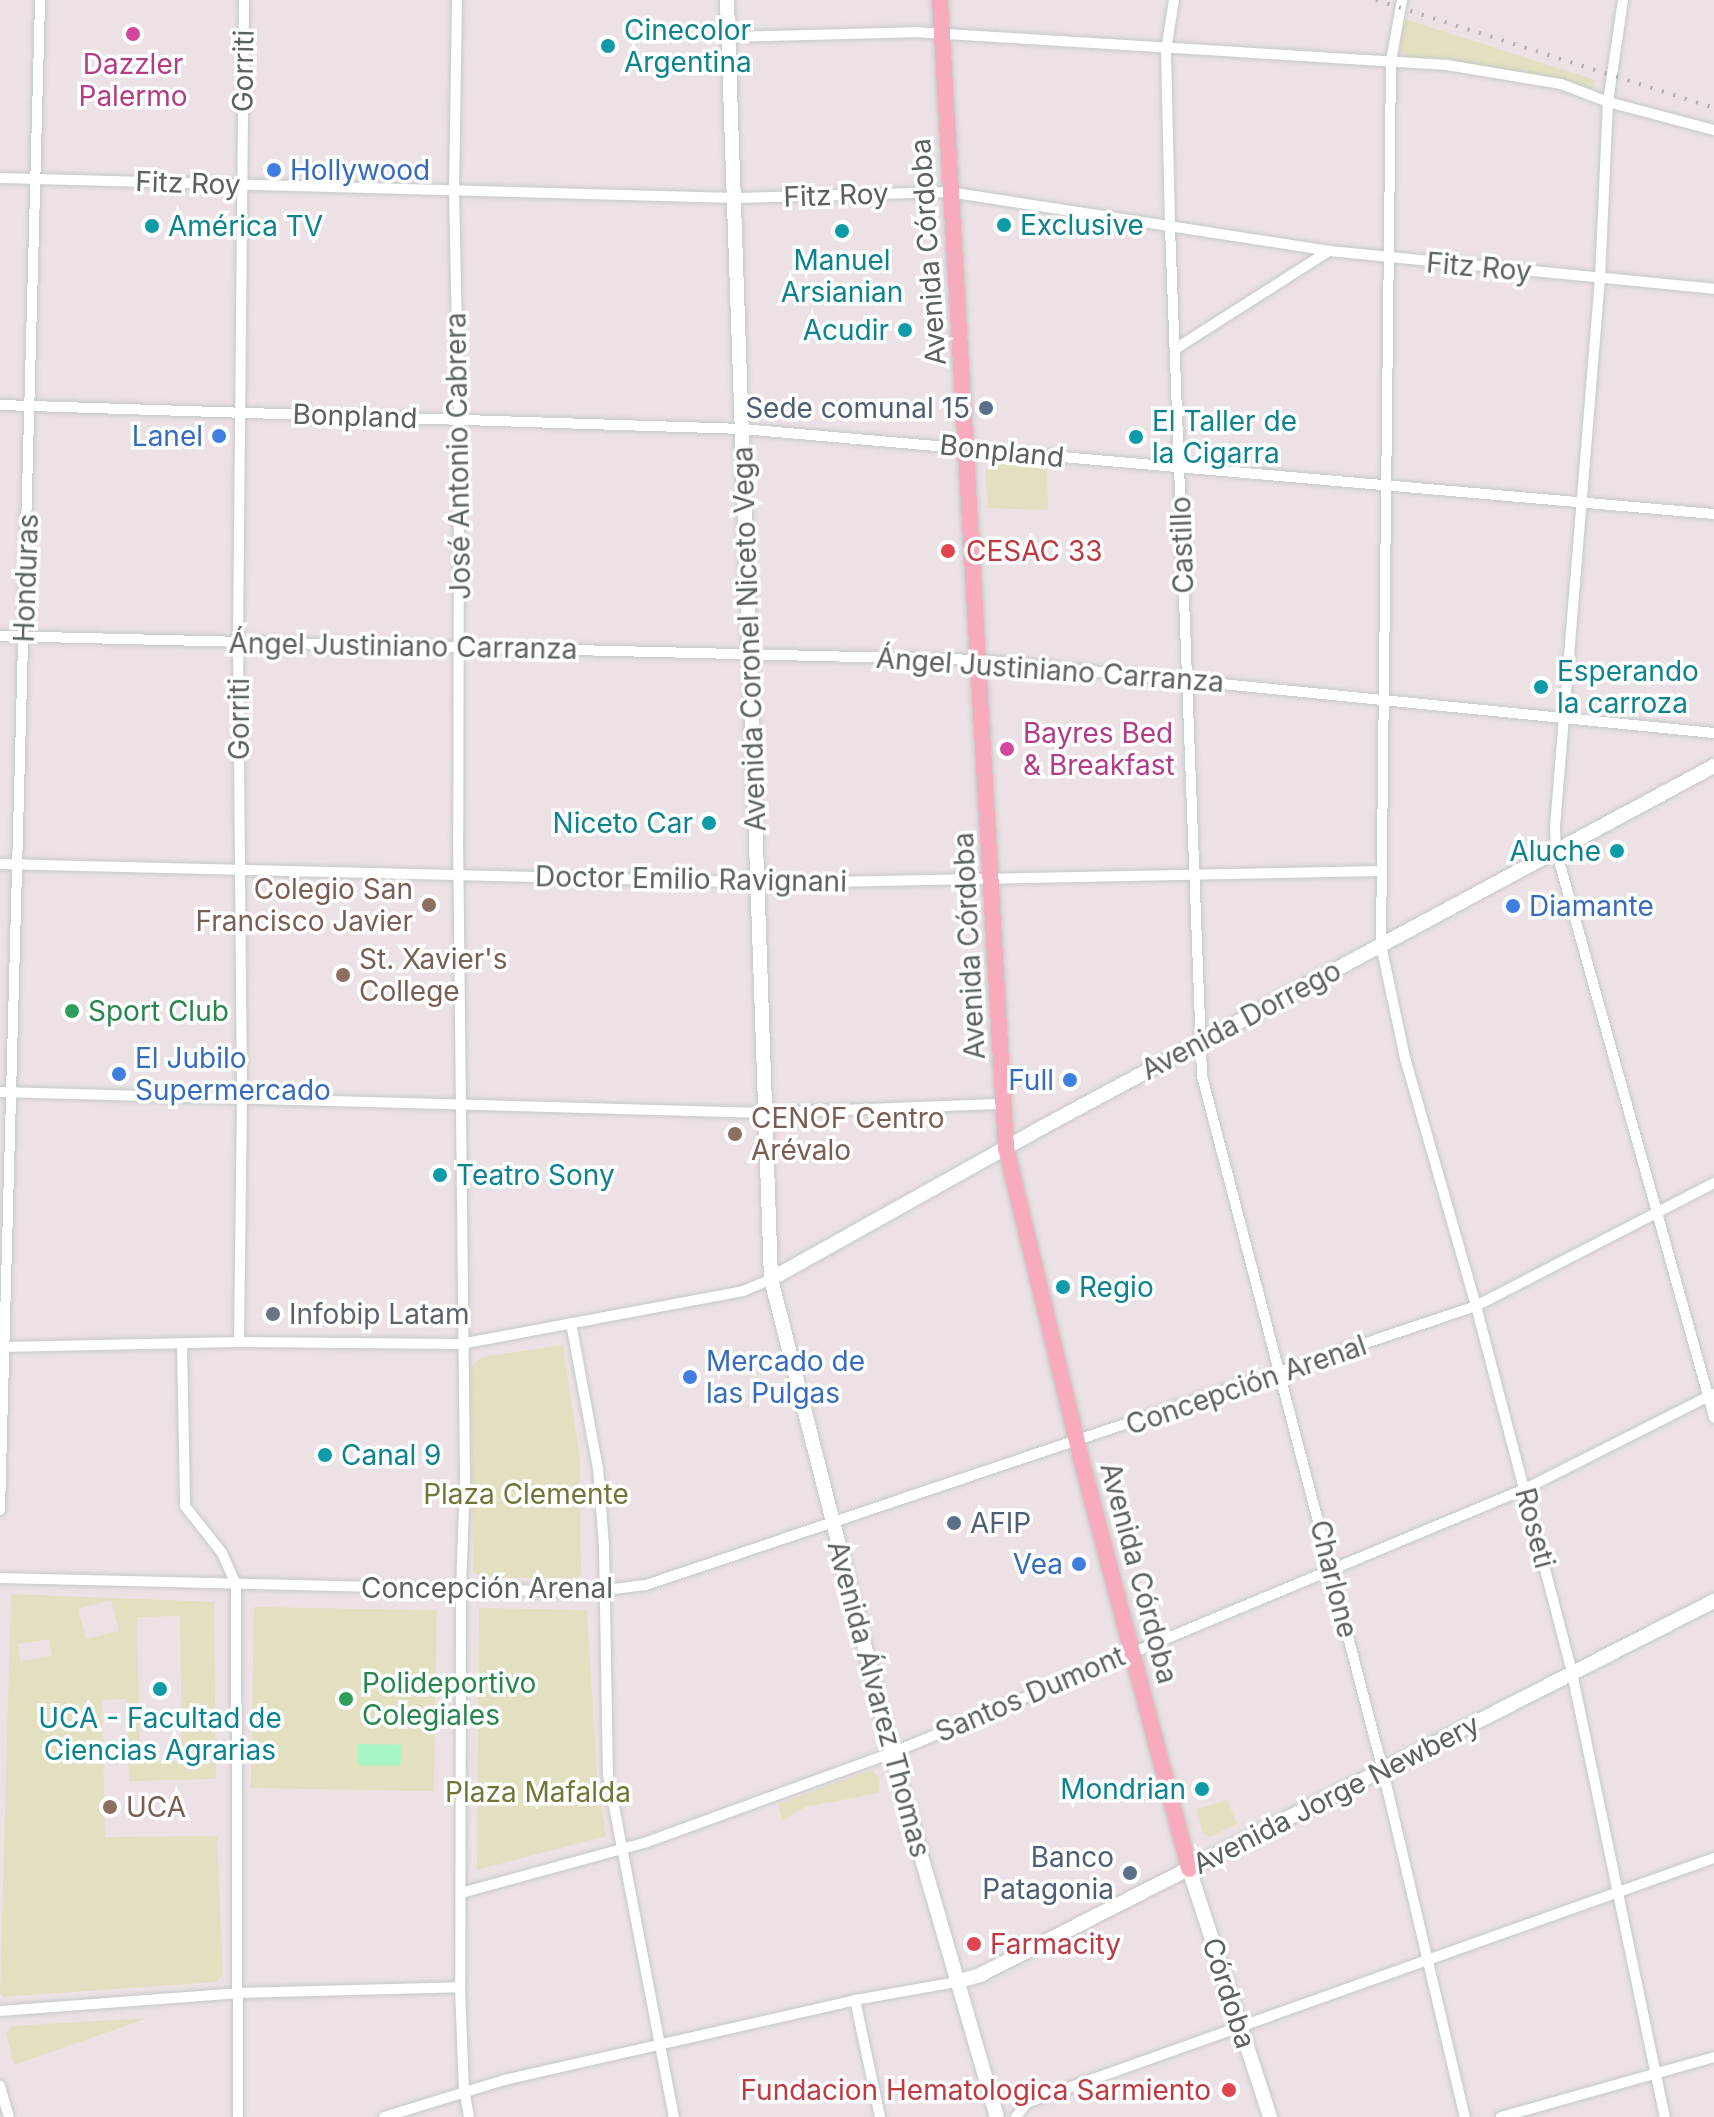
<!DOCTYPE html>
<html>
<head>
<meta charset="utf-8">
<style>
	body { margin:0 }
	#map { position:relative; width:1714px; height:2117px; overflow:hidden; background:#ece2e5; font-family:Inter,sans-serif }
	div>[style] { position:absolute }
	.green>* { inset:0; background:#e2e0c0; transform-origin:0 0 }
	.water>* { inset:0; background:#a7f7c5; transform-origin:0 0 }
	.roads { filter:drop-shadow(0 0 2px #c3c9c7) drop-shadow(0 0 2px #c3c9c7) }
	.street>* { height:10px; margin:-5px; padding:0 5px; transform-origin:5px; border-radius:5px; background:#fff }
	.secondary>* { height:14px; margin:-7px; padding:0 7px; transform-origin:7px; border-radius:7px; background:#fff }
	.primary>* { height:16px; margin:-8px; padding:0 8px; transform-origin:8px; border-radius:8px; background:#f8abbc }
	.rail>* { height:4px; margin-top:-2px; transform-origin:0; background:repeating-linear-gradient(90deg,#acadad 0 2px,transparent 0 12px) }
	.dots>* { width:22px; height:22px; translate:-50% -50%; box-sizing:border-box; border:4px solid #fff; border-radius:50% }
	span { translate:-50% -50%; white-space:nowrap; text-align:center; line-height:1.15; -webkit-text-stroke:7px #fff; paint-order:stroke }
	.culture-label { font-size:28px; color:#0d838f }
	.left { translate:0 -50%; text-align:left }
	.right { translate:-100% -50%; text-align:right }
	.hotel-label { font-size:28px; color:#b23c85 }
	.street-label { font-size:28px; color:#5a615e }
	.shop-label { font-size:28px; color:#366cbe }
	.service-label { font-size:28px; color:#4e5e75 }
	.health-label { font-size:28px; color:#be3a42 }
	.education-label { font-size:28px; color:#785e54 }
	.leisure-label { font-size:28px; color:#27864d }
	.worship-label { font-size:28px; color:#5b616d }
	.park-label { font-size:28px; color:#747437 }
</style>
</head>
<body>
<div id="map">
	<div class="green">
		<i style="clip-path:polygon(1405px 19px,1595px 80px,1592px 89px,1525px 72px,1405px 59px,1400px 51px)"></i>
		<i style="clip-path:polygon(996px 463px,1047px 468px,1048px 510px,988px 508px,985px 470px)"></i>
		<i style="clip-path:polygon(563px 1345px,580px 1459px,581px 1574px,575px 1579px,482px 1577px,473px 1573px,471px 1366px,482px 1357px)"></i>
		<i style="clip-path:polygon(evenodd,11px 1594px,214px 1602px,216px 1779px,129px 1781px,127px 1699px,102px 1700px,105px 1837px,217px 1836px,223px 1974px,216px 1982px,3px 1997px,0 1993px,11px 1594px,111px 1600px,119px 1631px,86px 1639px,78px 1609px,111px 1600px,11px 1594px,180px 1616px,182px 1761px,140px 1762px,137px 1617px,180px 1616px,11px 1594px,49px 1639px,52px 1656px,20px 1661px,18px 1644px,49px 1639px)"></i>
		<i style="left:254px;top:1607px;width:183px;height:181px;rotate:1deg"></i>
		<i style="clip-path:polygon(479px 1608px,587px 1610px,597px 1777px,606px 1836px,477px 1870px)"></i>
		<i style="clip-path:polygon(871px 1770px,880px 1778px,879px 1793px,805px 1807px,782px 1821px,778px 1804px)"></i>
		<i style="clip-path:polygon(1227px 1800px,1237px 1824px,1210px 1837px,1203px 1834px,1197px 1809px)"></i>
		<i style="clip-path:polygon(148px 2018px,14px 2065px,6px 2032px,13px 2026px)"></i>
	</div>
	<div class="water">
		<i style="left:358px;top:1744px;width:43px;height:21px;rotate:1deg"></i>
	</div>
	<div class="roads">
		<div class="street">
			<i style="left:457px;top:0;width:189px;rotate:90.9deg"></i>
			<i style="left:454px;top:189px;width:231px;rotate:88.8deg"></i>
			<i style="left:459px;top:420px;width:412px;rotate:90.1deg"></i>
			<i style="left:458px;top:832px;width:649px;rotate:89.38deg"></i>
			<i style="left:465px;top:1481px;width:109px;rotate:92.1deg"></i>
			<i style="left:461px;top:1590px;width:397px;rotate:90.1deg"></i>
			<i style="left:460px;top:1987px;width:102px;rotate:87.8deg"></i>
			<i style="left:464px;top:2089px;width:28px;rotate:80deg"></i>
			<i style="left:1174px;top:0;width:51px;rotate:99.1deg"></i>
			<i style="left:1166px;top:50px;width:177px;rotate:88.7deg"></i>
			<i style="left:1170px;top:227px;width:850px;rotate:87.84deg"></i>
			<i style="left:1202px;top:1076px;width:718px;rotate:75.4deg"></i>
			<i style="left:1383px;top:1771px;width:356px;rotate:76.7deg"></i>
			<i style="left:1402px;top:0;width:62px;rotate:100.2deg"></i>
			<i style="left:1391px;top:61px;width:884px;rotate:90.65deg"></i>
			<i style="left:1381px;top:945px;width:116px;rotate:78deg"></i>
			<i style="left:1405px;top:1058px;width:258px;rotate:74deg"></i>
			<i style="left:1476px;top:1306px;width:379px;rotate:75.3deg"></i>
			<i style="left:1572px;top:1673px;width:454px;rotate:78.2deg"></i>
			<i style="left:1623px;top:0;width:103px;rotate:98.4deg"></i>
			<i style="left:1608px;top:102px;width:176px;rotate:92.6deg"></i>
			<i style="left:1600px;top:278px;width:551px;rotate:94.69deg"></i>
			<i style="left:1555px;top:827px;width:23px;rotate:88deg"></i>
			<i style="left:1556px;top:850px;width:589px;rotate:74.43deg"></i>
			<i style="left:729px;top:37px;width:185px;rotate:-1.5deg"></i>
			<i style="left:914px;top:32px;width:534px;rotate:3.54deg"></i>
			<i style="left:1447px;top:65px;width:116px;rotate:9.5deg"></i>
			<i style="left:1561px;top:84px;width:50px;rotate:21deg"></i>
			<i style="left:1608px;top:102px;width:110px;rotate:14.8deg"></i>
			<i style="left:0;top:178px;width:736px;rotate:1.56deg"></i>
			<i style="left:736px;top:198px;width:213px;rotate:-1.6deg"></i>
			<i style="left:949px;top:192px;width:385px;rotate:8.8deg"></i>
			<i style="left:1329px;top:251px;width:387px;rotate:5.6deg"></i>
			<i style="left:1175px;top:349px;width:183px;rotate:-32.5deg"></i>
			<i style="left:0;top:405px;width:742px;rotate:1.85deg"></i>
			<i style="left:742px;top:429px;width:976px;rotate:5deg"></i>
			<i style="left:0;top:636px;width:981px;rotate:1.4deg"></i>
			<i style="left:981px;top:660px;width:737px;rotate:5.69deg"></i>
			<i style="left:0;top:864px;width:780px;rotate:1.4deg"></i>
			<i style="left:780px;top:883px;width:602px;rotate:-1.14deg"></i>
			<i style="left:0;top:1092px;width:764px;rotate:1.57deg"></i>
			<i style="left:764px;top:1113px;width:239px;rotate:-2.2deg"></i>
			<i style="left:571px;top:1323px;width:147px;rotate:79.5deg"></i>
			<i style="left:598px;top:1468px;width:78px;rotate:85.6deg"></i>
			<i style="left:604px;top:1546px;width:229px;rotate:89deg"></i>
			<i style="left:608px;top:1775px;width:348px;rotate:79.1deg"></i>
			<i style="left:239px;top:1342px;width:245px;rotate:-89.3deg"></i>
			<i style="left:242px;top:1097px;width:456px;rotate:-90.5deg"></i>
			<i style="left:238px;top:641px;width:641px;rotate:-89.46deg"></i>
			<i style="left:182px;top:1344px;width:162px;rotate:88.9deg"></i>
			<i style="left:185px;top:1506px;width:60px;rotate:51.8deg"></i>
			<i style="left:222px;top:1553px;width:34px;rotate:66deg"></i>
			<i style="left:236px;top:1584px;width:533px;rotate:89.79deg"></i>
			<i style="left:2px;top:1347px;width:237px;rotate:-1.2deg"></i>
			<i style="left:239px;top:1342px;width:222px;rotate:0.5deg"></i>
			<i style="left:461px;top:1344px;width:287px;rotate:-10.6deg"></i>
			<i style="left:743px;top:1291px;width:30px;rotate:-23deg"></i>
			<i style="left:0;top:1510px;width:1511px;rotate:-88.48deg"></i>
			<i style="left:0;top:1578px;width:589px;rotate:1.36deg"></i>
			<i style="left:589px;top:1592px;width:57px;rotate:-7deg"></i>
			<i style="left:646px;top:1585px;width:876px;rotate:-18.58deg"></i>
			<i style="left:1476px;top:1306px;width:268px;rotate:-27.3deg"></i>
			<i style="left:461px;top:1893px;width:193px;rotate:-15.3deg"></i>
			<i style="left:647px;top:1842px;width:261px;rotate:-20deg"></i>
			<i style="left:892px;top:1753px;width:686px;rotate:-22.64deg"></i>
			<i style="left:1525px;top:1489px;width:211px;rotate:-26.8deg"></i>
			<i style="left:855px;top:2000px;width:120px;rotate:77.9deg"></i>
			<i style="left:0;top:2011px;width:238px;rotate:-4.3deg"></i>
			<i style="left:237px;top:1993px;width:223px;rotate:-1.5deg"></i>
			<i style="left:0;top:2086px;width:32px;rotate:74deg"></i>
			<i style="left:384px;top:2117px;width:126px;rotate:-17.1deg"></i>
			<i style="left:504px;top:2080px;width:360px;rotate:-12.8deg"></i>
			<i style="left:855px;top:2000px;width:103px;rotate:-10.1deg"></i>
			<i style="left:1016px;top:2117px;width:17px;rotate:-54deg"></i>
			<i style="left:1026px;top:2103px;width:730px;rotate:-19.6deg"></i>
			<i style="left:1501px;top:2117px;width:221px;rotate:-15.7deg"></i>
		</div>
		<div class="secondary">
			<i style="left:727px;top:0;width:1280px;rotate:88.03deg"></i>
			<i style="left:771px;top:1279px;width:510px;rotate:75.69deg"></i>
			<i style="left:897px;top:1773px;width:358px;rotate:73.8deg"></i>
			<i style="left:771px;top:1279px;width:312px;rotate:-29.2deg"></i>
			<i style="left:1043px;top:1127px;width:762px;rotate:-28.28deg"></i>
			<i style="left:1189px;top:1869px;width:261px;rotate:71.9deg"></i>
			<i style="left:956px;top:1982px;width:25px;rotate:-16deg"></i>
			<i style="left:980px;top:1975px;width:824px;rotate:-27deg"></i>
		</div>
		<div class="primary">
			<i style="left:940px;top:0;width:1150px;rotate:86.71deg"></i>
			<i style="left:1006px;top:1148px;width:320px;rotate:76.4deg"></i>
			<i style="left:1081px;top:1459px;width:424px;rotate:75.2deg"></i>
		</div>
	</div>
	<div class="rail">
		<i style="left:1376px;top:0;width:355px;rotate:17.7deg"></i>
	</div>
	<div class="dots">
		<i style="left:133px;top:34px;background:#d1479c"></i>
		<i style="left:608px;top:46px;background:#0f9aa8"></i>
		<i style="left:274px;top:170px;background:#3f7fe0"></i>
		<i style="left:1004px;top:225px;background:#0f9aa8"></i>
		<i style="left:152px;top:226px;background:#0f9aa8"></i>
		<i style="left:842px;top:231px;background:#0f9aa8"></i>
		<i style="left:905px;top:330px;background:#0f9aa8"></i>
		<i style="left:986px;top:408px;background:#5c6f8a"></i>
		<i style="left:219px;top:436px;background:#3f7fe0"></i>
		<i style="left:1136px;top:437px;background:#0f9aa8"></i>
		<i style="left:948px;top:551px;background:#e0444e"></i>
		<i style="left:1541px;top:687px;background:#0f9aa8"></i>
		<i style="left:1007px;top:749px;background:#d1479c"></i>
		<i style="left:709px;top:823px;background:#0f9aa8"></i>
		<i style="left:1617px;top:851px;background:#0f9aa8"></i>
		<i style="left:429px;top:905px;background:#8d6e63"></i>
		<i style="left:1513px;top:906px;background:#3f7fe0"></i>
		<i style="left:343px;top:975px;background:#8d6e63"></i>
		<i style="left:72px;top:1011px;background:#2e9e5b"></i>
		<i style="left:119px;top:1074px;background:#3f7fe0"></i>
		<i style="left:1070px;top:1080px;background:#3f7fe0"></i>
		<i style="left:735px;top:1134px;background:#8d6e63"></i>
		<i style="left:440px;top:1175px;background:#0f9aa8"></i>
		<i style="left:1063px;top:1287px;background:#0f9aa8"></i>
		<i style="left:273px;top:1314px;background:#6b7280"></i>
		<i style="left:690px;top:1377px;background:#3f7fe0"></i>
		<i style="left:325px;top:1455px;background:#0f9aa8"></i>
		<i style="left:954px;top:1523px;background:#5c6f8a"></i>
		<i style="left:1079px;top:1564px;background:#3f7fe0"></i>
		<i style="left:160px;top:1689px;background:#0f9aa8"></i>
		<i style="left:346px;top:1699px;background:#2e9e5b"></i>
		<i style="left:1202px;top:1789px;background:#0f9aa8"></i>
		<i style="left:110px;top:1807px;background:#8d6e63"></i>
		<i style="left:1130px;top:1873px;background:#5c6f8a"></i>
		<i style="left:974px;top:1944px;background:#e0444e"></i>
		<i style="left:1229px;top:2090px;background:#e0444e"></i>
	</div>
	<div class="culture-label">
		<span class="left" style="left:624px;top:46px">Cinecolor<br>Argentina</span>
		<span class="left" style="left:1020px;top:225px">Exclusive</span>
		<span class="left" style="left:168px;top:226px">América TV</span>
		<span style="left:842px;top:276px">Manuel<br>Arsianian</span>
		<span class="right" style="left:889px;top:330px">Acudir</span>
		<span class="left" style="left:1152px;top:437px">El Taller de<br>la Cigarra</span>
		<span class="left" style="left:1557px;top:687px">Esperando<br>la carroza</span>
		<span class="right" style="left:693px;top:823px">Niceto Car</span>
		<span class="right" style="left:1601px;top:851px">Aluche</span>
		<span class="left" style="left:456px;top:1175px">Teatro Sony</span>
		<span class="left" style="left:1079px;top:1287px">Regio</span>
		<span class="left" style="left:341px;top:1455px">Canal 9</span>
		<span style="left:160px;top:1734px">UCA - Facultad de<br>Ciencias Agrarias</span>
		<span class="right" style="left:1186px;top:1789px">Mondrian</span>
	</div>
	<div class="hotel-label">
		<span style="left:133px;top:80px">Dazzler<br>Palermo</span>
		<span class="left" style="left:1023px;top:749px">Bayres Bed<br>&amp; Breakfast</span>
	</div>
	<div class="street-label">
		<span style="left:243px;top:71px;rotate:-89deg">Gorriti</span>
		<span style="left:188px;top:183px;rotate:2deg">Fitz Roy</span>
		<span style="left:836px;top:195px;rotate:-2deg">Fitz Roy</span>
		<span style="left:928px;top:252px;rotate:-94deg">Avenida Córdoba</span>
		<span style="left:1479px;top:267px;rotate:5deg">Fitz Roy</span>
		<span style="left:355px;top:416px;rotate:2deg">Bonpland</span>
		<span style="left:1002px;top:451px;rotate:6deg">Bonpland</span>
		<span style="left:458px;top:456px;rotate:-91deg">José Antonio Cabrera</span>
		<span style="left:1182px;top:545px;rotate:-92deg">Castillo</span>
		<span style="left:26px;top:578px;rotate:-88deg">Honduras</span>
		<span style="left:749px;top:639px;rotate:-92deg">Avenida Coronel Niceto Vega</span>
		<span style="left:403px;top:646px;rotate:1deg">Ángel Justiniano Carranza</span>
		<span style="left:1050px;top:670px;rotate:4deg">Ángel Justiniano Carranza</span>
		<span style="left:239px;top:719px;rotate:-90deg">Gorriti</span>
		<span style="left:691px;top:879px;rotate:1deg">Doctor Emilio Ravignani</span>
		<span style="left:969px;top:946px;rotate:-93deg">Avenida Córdoba</span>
		<span style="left:1241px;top:1020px;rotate:-28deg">Avenida Dorrego</span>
		<span style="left:1246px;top:1385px;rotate:-19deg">Concepción Arenal</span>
		<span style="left:1535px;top:1528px;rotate:75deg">Roseti</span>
		<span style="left:1139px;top:1573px;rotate:75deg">Avenida Córdoba</span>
		<span style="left:1334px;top:1579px;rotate:76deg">Charlone</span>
		<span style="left:487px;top:1588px">Concepción Arenal</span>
		<span style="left:1030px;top:1694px;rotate:-23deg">Santos Dumont</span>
		<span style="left:879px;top:1699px;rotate:75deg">Avenida Álvarez Thomas</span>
		<span style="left:1336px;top:1794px;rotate:-27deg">Avenida Jorge Newbery</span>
		<span style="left:1229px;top:1993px;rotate:72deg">Córdoba</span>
	</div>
	<div class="shop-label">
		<span class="left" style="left:290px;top:170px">Hollywood</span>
		<span class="right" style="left:203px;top:436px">Lanel</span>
		<span class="left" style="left:1529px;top:906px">Diamante</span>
		<span class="left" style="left:135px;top:1074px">El Jubilo<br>Supermercado</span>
		<span class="right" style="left:1054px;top:1080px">Full</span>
		<span class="left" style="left:706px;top:1377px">Mercado de<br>las Pulgas</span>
		<span class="right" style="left:1063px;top:1564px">Vea</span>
	</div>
	<div class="service-label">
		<span class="right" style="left:970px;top:408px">Sede comunal 15</span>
		<span class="left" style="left:970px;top:1523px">AFIP</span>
		<span class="right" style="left:1114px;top:1873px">Banco<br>Patagonia</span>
	</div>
	<div class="health-label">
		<span class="left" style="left:966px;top:551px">CESAC 33</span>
		<span class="left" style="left:990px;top:1944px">Farmacity</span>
		<span class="right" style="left:1211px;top:2090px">Fundacion Hematologica Sarmiento</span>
	</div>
	<div class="education-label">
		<span class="right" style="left:413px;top:905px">Colegio San<br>Francisco Javier</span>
		<span class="left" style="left:359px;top:975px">St. Xavier's<br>College</span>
		<span class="left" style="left:751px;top:1134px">CENOF Centro<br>Arévalo</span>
		<span class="left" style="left:126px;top:1807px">UCA</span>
	</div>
	<div class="leisure-label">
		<span class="left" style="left:88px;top:1011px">Sport Club</span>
		<span class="left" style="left:362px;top:1699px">Polideportivo<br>Colegiales</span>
	</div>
	<div class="worship-label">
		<span class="left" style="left:289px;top:1314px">Infobip Latam</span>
	</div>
	<div class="park-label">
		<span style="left:526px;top:1494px">Plaza Clemente</span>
		<span style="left:538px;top:1792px">Plaza Mafalda</span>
	</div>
</div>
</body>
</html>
